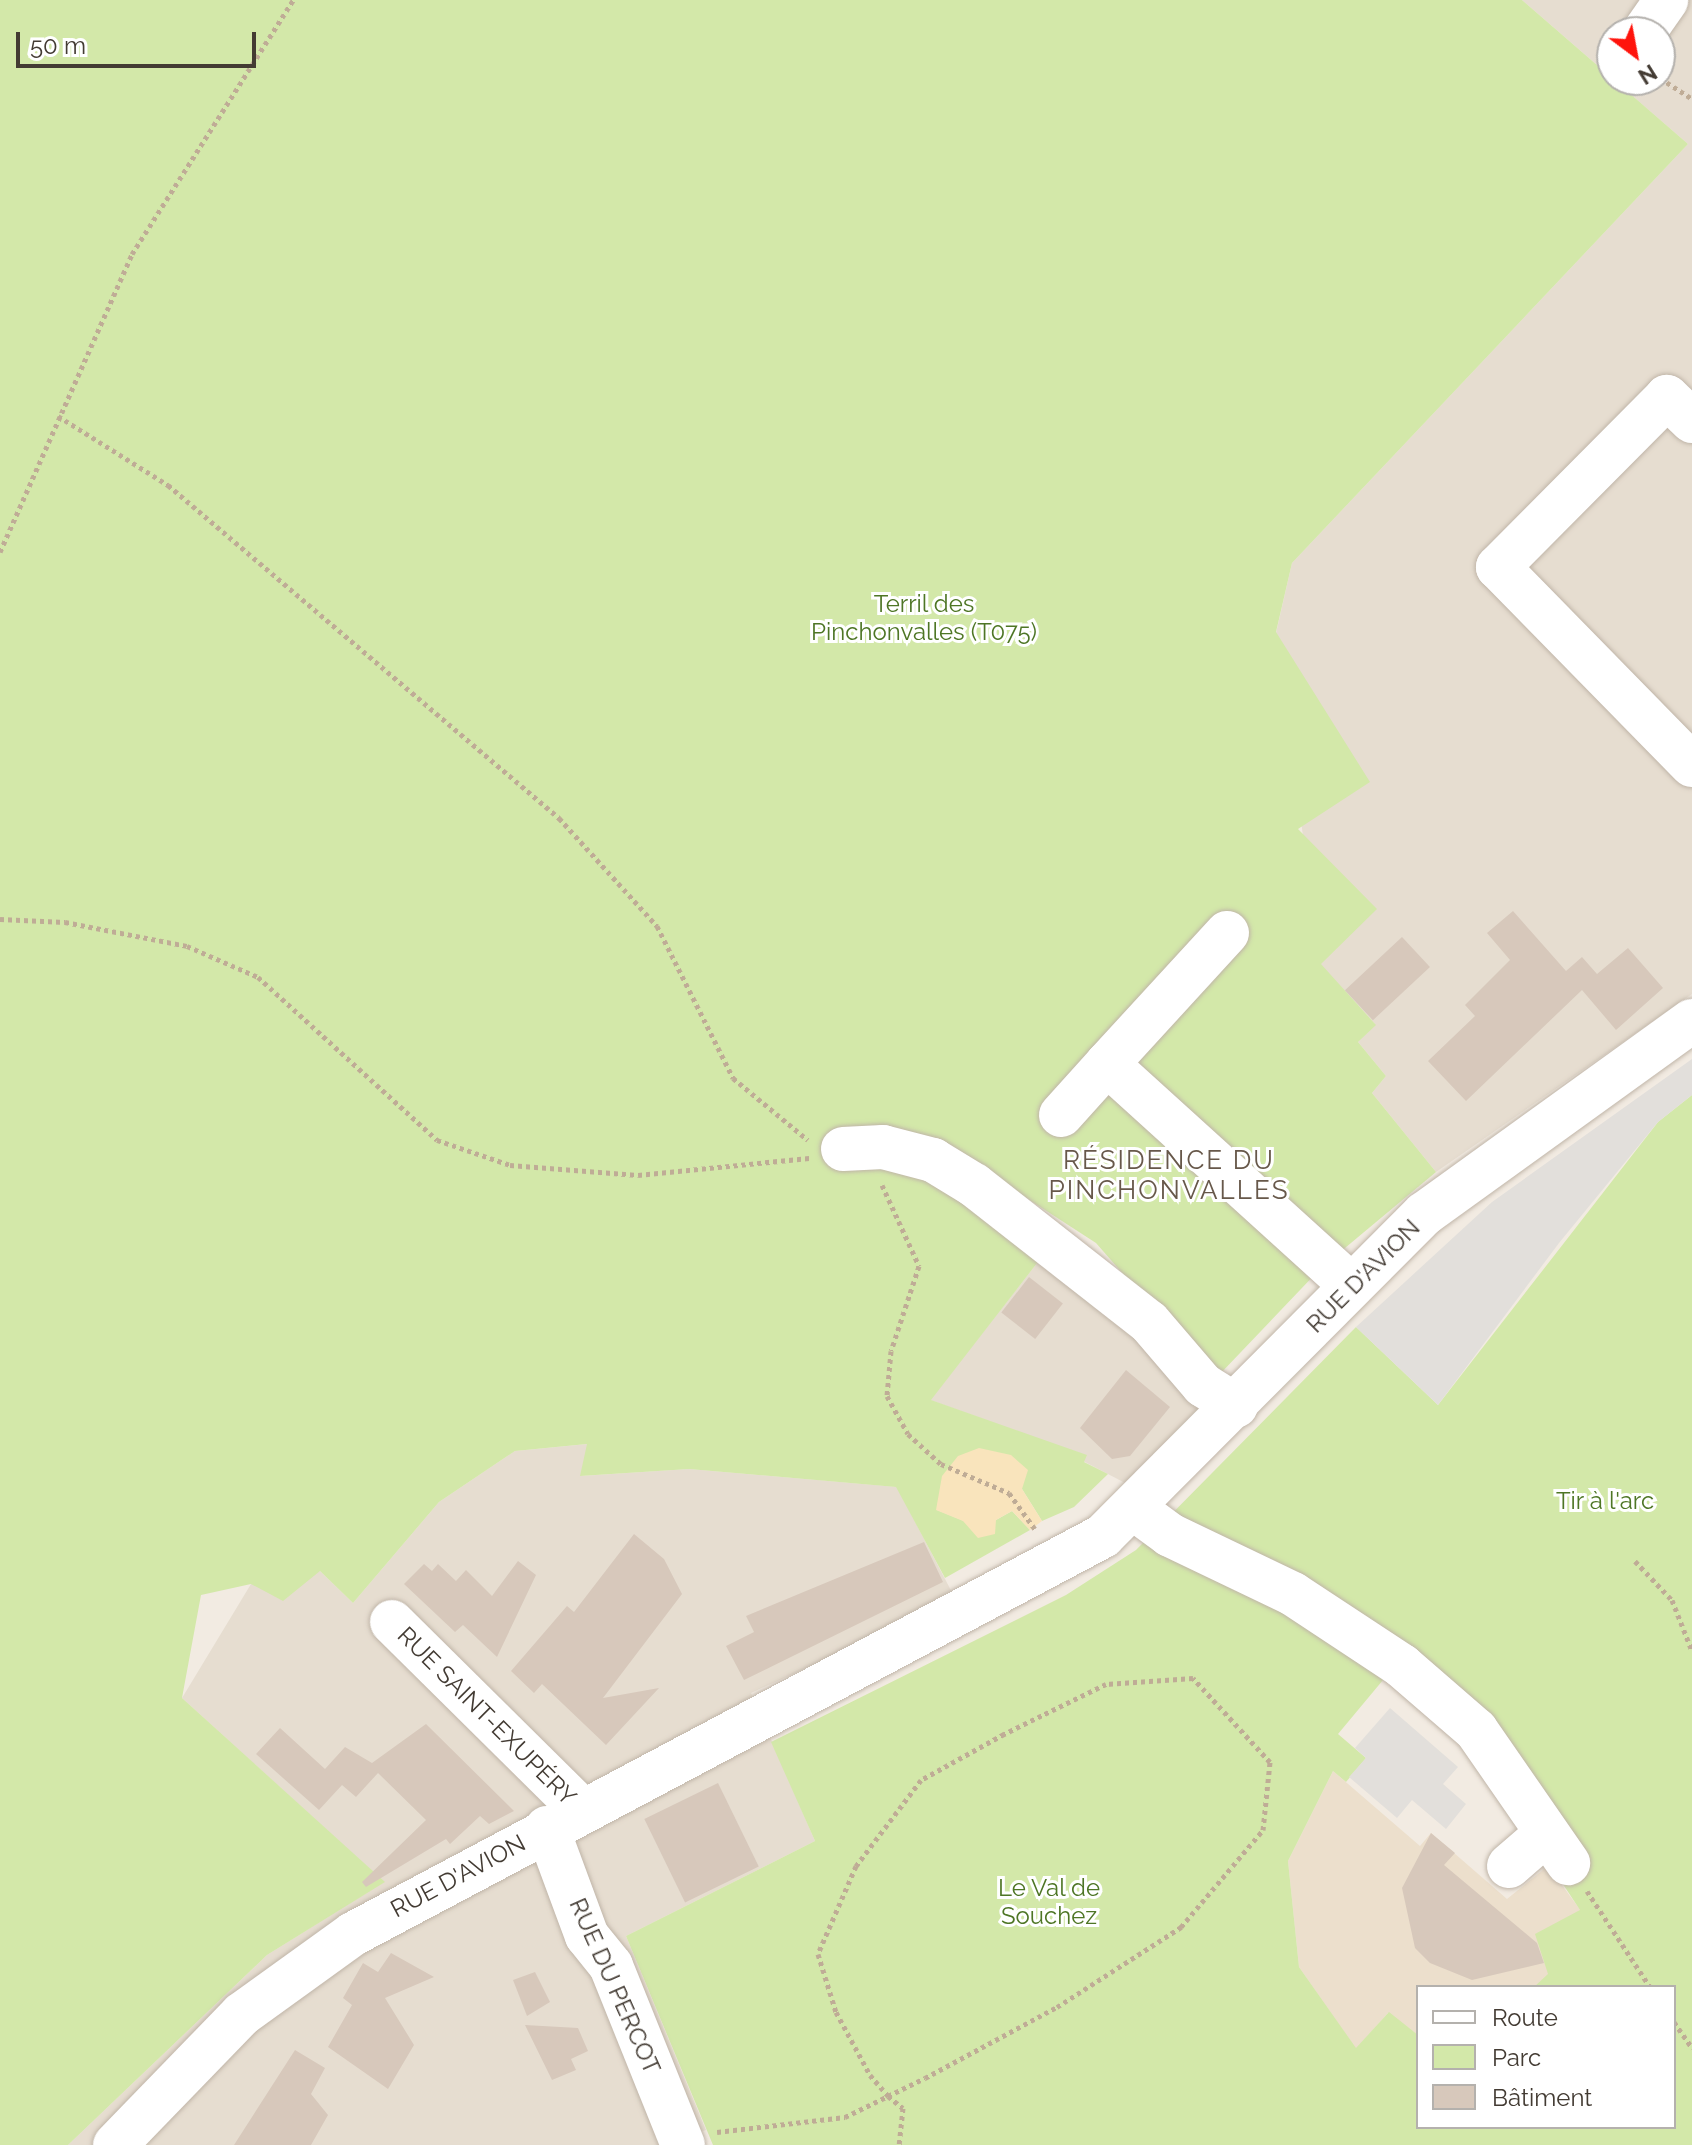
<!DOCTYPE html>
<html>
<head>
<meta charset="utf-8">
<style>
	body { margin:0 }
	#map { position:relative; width:1692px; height:2145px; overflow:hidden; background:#f2ebe2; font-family:Raleway,sans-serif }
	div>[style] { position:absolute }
	.residential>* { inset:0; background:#e6ddd0 }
	.education>* { inset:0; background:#ecdfcc }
	.green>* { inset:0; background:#d3e8a9 }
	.sand>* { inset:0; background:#f9e4bc }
	.parking>* { inset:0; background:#e2dfdb }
	.building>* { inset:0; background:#d7c8bb; transform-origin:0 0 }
	.path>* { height:5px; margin-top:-2.5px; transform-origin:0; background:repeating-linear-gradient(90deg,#bfac96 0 4px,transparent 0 8px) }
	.roads { filter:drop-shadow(0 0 2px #c0b5a8) drop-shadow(0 0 2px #c0b5a8) }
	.minor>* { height:44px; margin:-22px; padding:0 22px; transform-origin:22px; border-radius:22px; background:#fff }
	span { translate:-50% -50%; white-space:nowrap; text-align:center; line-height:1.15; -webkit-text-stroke:6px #fff; paint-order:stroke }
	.park-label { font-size:24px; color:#4e7625 }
	.street-label { font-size:24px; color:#433b33 }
	.neighbourhood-label { font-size:26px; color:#67584a; letter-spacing:2px }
	.legend { position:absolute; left:1416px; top:1985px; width:260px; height:144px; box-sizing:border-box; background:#fff; border:2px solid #b4b1ad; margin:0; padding:10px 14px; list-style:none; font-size:24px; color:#433b33 }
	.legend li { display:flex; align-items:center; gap:16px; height:40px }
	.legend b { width:40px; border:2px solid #b4b1ad }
	.north { position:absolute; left:1596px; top:16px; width:80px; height:80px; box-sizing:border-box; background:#fff; border:2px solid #b4b1ad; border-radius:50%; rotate:148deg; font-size:22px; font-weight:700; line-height:32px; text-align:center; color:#433b33 }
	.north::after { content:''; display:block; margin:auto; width:28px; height:36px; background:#ff140c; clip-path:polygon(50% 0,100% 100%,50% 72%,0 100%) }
	.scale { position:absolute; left:16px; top:32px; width:240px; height:36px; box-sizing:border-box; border:4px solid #433b33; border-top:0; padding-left:10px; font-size:24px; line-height:28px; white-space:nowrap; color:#433b33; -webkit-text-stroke:6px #fff; paint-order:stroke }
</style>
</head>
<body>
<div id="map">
	<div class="residential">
		<i style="clip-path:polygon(1522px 0,1692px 0,1692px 994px,1436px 1172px,1372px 1093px,1386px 1076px,1358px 1042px,1375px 1024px,1320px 964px,1276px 633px,1292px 563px,1688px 144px,1614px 80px,1660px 80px,1660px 32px,1612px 32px,1612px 78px)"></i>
		<i style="clip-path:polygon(1041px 1258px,1208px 1401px,1129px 1485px,1083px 1461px,1086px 1456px,930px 1400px)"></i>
		<i style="clip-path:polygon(588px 1444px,581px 1476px,689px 1469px,897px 1487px,956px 1600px,751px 1693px,815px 1841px,626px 1936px,706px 2130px,669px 2145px,68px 2145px,267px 1955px,384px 1882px,182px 1698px,251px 1584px,320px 1571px,353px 1603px,439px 1502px,515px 1451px)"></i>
	</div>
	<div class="education">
		<i style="clip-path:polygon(1333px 1771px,1420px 1846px,1431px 1833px,1507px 1899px,1548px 1866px,1581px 1911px,1549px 1975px,1534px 1987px,1418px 1987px,1418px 2035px,1388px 2013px,1356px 2049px,1299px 1967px,1288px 1861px)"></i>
	</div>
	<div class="green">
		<i style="clip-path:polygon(0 0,1522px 0,1688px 144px,1292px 563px,1276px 632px,1370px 782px,1298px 829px,1377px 909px,1321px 964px,1376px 1025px,1358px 1042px,1386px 1076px,1372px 1093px,1436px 1172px,1321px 1268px,1219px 1375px,1209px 1372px,1096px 1243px,980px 1168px,1041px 1258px,931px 1400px,1087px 1455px,1084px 1462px,1108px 1474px,1074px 1507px,1042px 1521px,1022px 1489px,937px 1510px,964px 1521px,996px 1520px,1012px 1511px,1030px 1530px,945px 1578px,896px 1487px,689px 1469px,580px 1476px,587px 1444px,515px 1451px,439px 1502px,353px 1603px,320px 1571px,283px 1601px,251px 1584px,201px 1595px,182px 1698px,385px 1882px,267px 1955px,68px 2145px,0 2145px)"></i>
		<i style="clip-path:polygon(evenodd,1692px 1095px,1692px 2145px,713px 2145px,626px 1936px,815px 1841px,771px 1742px,1066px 1595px,1136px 1550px,1356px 1327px,1438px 1405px,1658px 1122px,1692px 1095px,1408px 1650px,1580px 1910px,1535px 1934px,1548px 1974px,1534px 1987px,1674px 1987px,1674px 2127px,1418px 2127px,1418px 2035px,1389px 2012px,1356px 2048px,1299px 1967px,1288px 1861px,1333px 1771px,1346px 1782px,1366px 1758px,1338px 1734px,1408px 1650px)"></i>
	</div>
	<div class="sand">
		<i style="clip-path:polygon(979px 1448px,1011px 1455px,1028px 1470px,1022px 1489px,1042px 1521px,1030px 1530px,1012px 1511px,996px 1520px,995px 1534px,978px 1538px,963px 1521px,936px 1510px,942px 1476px,958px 1456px)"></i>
	</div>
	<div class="parking">
		<i style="clip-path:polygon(1692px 1059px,1692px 1095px,1658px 1122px,1559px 1243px,1438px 1405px,1356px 1327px,1492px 1202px)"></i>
		<i style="clip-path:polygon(1390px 1708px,1458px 1767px,1443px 1784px,1466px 1804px,1446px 1829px,1412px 1800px,1397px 1818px,1349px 1777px,1366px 1758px,1355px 1748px)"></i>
	</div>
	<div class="building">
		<i style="clip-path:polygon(1513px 911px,1566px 971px,1582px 957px,1597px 974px,1628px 948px,1663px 988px,1616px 1030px,1582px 990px,1466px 1101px,1428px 1061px,1475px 1016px,1465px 1005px,1510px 960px,1487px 933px)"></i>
		<i style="left:1402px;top:937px;width:41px;height:78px;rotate:47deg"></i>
		<i style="left:1029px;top:1277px;width:43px;height:45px;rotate:38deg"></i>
		<i style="clip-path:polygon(1126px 1370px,1170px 1407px,1130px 1456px,1112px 1459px,1080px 1428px)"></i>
		<i style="clip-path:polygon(634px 1534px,664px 1559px,682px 1594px,603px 1698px,659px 1688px,606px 1745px,542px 1684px,534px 1693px,511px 1671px,567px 1606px,574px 1612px)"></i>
		<i style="clip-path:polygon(924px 1542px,943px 1582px,744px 1680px,726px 1646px,754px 1632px,746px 1616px)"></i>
		<i style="clip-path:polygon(518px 1561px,536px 1575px,497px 1657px,463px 1625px,455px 1632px,404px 1584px,424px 1564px,432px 1571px,438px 1564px,456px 1581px,466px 1570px,492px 1596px)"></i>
		<i style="clip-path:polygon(426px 1724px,514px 1811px,489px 1824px,480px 1816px,450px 1844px,446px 1839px,366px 1887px,362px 1882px,426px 1820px,378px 1773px,356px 1797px,342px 1785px,319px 1810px,256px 1754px,280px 1728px,325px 1769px,345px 1747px,372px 1763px)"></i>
		<i style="left:718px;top:1783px;width:93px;height:82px;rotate:64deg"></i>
		<i style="clip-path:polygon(1431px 1833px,1455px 1853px,1444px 1865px,1537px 1943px,1544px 1963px,1472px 1980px,1430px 1963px,1415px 1948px,1402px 1888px)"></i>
		<i style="clip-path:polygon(391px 1953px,434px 1977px,385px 1998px,414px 2045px,388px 2089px,328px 2047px,352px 2005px,343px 1998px,363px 1963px,378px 1972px)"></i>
		<i style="clip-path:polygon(535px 1972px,550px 2002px,527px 2016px,513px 1980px)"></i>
		<i style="clip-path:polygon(525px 2025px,578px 2028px,588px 2051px,571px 2059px,576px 2070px,552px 2080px)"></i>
		<i style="clip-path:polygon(295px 2050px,325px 2068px,311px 2094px,328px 2115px,311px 2145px,234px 2145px)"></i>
	</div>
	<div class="path">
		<i style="left:1660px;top:78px;width:38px;rotate:33deg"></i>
		<i style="left:58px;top:416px;width:130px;rotate:32.1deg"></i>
		<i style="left:168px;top:485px;width:514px;rotate:40.42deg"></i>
		<i style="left:559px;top:818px;width:146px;rotate:47.8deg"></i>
		<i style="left:657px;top:926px;width:170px;rotate:63.4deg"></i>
		<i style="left:733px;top:1078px;width:97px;rotate:39.6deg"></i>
		<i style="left:0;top:552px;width:326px;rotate:-66.1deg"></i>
		<i style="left:132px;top:254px;width:301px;rotate:-57.6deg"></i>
		<i style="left:0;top:919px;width:65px;rotate:2.6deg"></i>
		<i style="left:65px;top:922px;width:124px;rotate:11.1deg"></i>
		<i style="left:187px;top:946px;width:77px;rotate:23.6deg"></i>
		<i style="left:258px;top:977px;width:242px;rotate:42.3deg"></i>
		<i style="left:437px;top:1140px;width:77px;rotate:18.9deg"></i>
		<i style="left:510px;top:1165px;width:128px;rotate:4.5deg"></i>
		<i style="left:638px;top:1175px;width:172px;rotate:-5.7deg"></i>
		<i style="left:882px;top:1185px;width:89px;rotate:65.4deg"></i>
		<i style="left:919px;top:1266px;width:89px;rotate:108.2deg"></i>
		<i style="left:891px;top:1351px;width:45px;rotate:95.1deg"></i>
		<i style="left:887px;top:1396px;width:43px;rotate:61.1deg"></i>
		<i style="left:908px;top:1434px;width:45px;rotate:42.3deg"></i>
		<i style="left:941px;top:1464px;width:74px;rotate:23.1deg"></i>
		<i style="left:1009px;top:1493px;width:44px;rotate:54.2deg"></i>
		<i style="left:1635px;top:1561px;width:54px;rotate:46.5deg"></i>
		<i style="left:1672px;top:1600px;width:55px;rotate:68.6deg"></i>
		<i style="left:1587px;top:1891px;width:115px;rotate:56.7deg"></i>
		<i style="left:1674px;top:2022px;width:32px;rotate:55deg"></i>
		<i style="left:717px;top:2132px;width:129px;rotate:-6.7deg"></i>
		<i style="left:845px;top:2117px;width:48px;rotate:-26deg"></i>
		<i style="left:888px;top:2096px;width:41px;rotate:-25.9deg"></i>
		<i style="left:925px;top:2078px;width:150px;rotate:-28.3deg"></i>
		<i style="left:1057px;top:2007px;width:148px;rotate:-32.8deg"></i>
		<i style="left:1181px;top:1927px;width:127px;rotate:-49.8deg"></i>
		<i style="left:1263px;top:1830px;width:68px;rotate:-84.1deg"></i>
		<i style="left:1270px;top:1762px;width:114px;rotate:-132.5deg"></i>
		<i style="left:1193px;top:1678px;width:87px;rotate:176.1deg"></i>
		<i style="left:1106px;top:1684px;width:114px;rotate:153.9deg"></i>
		<i style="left:1004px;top:1734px;width:95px;rotate:151deg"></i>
		<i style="left:921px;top:1780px;width:108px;rotate:127.1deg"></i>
		<i style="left:856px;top:1866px;width:96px;rotate:113.4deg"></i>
		<i style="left:818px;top:1954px;width:61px;rotate:72.8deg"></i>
		<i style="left:836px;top:2012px;width:72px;rotate:61.6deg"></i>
		<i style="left:870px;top:2075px;width:28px;rotate:49deg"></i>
		<i style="left:888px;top:2096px;width:19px;rotate:39deg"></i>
		<i style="left:903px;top:2108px;width:37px;rotate:96deg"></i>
	</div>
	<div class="roads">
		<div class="minor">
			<i style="left:1644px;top:32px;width:39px;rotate:-55deg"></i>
			<i style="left:1692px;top:421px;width:35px;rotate:-136deg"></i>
			<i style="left:1667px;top:397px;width:240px;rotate:134.8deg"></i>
			<i style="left:1498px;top:567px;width:277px;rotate:45.6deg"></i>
			<i style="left:1227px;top:933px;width:178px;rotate:132.5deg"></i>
			<i style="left:1107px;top:1064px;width:329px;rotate:42.2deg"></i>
			<i style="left:1061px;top:1115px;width:69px;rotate:-48deg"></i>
			<i style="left:843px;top:1149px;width:40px;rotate:-2.9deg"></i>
			<i style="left:883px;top:1147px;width:52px;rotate:14.6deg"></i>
			<i style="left:933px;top:1160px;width:48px;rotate:31.4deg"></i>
			<i style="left:974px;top:1185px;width:222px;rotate:38.1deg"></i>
			<i style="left:1149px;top:1322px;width:83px;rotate:49.4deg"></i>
			<i style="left:1203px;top:1385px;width:39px;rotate:32deg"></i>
			<i style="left:1136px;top:1510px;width:42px;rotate:36.3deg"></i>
			<i style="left:1170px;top:1535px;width:136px;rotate:25.6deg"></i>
			<i style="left:1293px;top:1594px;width:131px;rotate:33.4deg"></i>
			<i style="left:1402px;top:1666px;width:98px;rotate:40.9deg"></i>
			<i style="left:1476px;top:1730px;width:162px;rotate:55.3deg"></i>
			<i style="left:392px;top:1622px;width:267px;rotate:44.7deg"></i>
			<i style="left:547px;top:1828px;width:115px;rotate:69.7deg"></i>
			<i style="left:587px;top:1936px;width:38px;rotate:51deg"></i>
			<i style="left:611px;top:1966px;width:193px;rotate:68.1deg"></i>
			<i style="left:1509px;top:1866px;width:49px;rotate:-40.9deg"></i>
			<i style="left:115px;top:2145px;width:182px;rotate:-45.9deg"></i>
			<i style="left:242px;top:2014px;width:137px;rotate:-35.8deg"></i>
			<i style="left:353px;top:1934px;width:849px;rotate:-27.95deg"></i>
			<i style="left:1103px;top:1536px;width:455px;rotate:-45.1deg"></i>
			<i style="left:1424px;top:1214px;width:330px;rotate:-35.8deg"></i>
		</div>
	</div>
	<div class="park-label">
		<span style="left:924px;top:618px">Terril des<br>Pinchonvalles (T075)</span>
		<span style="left:1605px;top:1501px">Tir à l'arc</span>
		<span style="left:1049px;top:1902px">Le Val de<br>Souchez</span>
	</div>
	<div class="street-label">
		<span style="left:1363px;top:1276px;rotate:-45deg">RUE D'AVION</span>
		<span style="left:487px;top:1716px;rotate:45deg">RUE SAINT-EXUPÉRY</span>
		<span style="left:458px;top:1876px;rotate:-28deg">RUE D'AVION</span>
		<span style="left:615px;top:1986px;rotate:66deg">RUE DU PERCOT</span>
	</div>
	<div class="neighbourhood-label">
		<span style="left:1169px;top:1176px">RÉSIDENCE DU<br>PINCHONVALLES</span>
	</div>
	<ul class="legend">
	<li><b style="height:10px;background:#fff"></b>Route</li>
	<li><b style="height:22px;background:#d3e8a9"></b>Parc</li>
	<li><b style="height:22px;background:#d7c8bb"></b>Bâtiment</li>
	</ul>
	<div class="north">N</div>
	<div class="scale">50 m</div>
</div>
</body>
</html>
